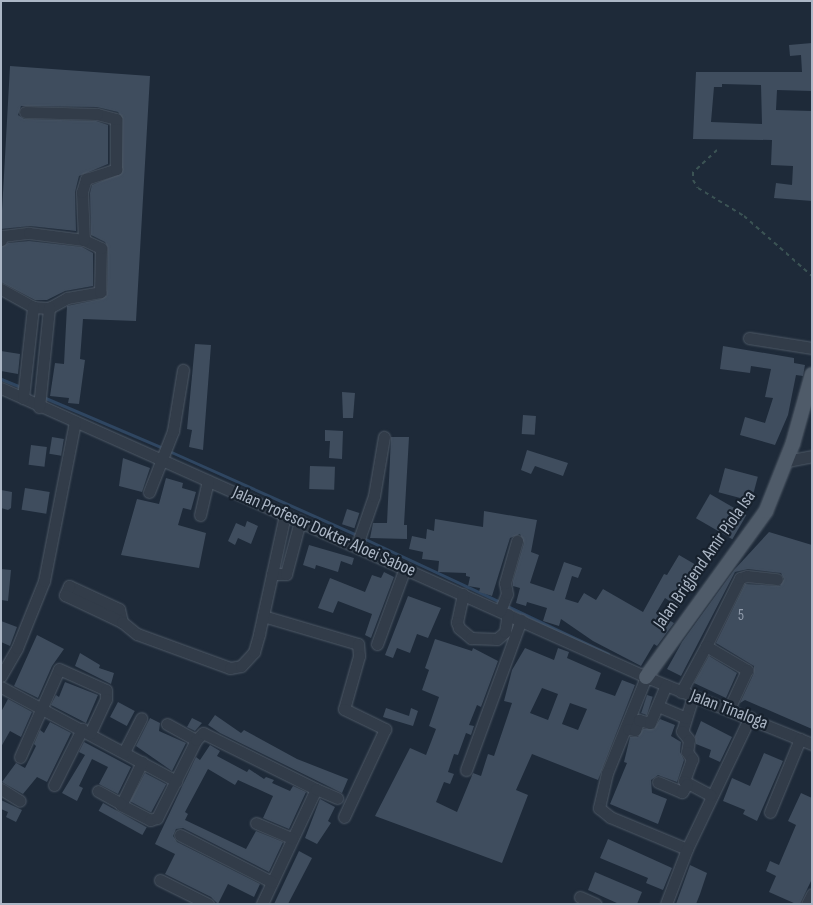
<!DOCTYPE html>
<html>
<head>
<meta charset="utf-8">
<style>
	body { margin:0 }
	#map { position:relative; width:813px; height:905px; overflow:hidden; background:#1e2a39; font-family:"Sofia Sans Condensed",sans-serif }
	div>[style] { position:absolute }
	.stream>* { height:3px; margin:-1.5px; padding:0 1.5px; transform-origin:1.5px; border-radius:1.5px; background:#2f4661 }
	.building>* { inset:0; background:#3f4d5e; transform-origin:0 0 }
	.path>* { height:2px; margin-top:-1px; transform-origin:0; background:repeating-linear-gradient(90deg,#3b5354 0 4px,transparent 0 8px) }
	.roads { filter:drop-shadow(0 0 1px #4f5a67) drop-shadow(0 0 1px #4f5a67) }
	.minor>* { height:11px; margin:-5.5px; padding:0 5.5px; transform-origin:5.5px; border-radius:5.5px; background:#323c49 }
	.major>* { height:14px; margin:-7px; padding:0 7px; transform-origin:7px; border-radius:7px; background:#4f5b69 }
	span { translate:-50% -50%; white-space:nowrap; text-align:center; line-height:1.15; -webkit-text-stroke:4.5px #17212d; paint-order:stroke }
	.number-label { font-size:15px; color:#919cac }
	.number-label span { -webkit-text-stroke-width:0 }
	.street-label { font-size:18px; color:#acb7c6 }
	.frame { position:absolute; inset:0; border:2px solid #acb7c6; pointer-events:none }
</style>
</head>
<body>
<div id="map">
	<div class="stream">
		<i style="left:1px;top:379px;width:22px;rotate:22deg"></i>
		<i style="left:43px;top:397px;width:130px;rotate:23deg"></i>
		<i style="left:169px;top:451px;width:206px;rotate:24.1deg"></i>
		<i style="left:363px;top:538px;width:151px;rotate:25deg"></i>
		<i style="left:505px;top:605px;width:114px;rotate:25.4deg"></i>
	</div>
	<div class="building">
		<i style="clip-path:polygon(evenodd,812px 43px,812px 91px,777px 90px,776px 110px,812px 111px,812px 201px,774px 198px,776px 183px,792px 185px,793px 166px,771px 165px,772px 140px,693px 139px,696px 72px,802px 72px,801px 55px,790px 56px,789px 45px,812px 43px,722px 84px,761px 85px,762px 124px,711px 122px,714px 87px,722px 87px,722px 84px)"></i>
		<i style="clip-path:polygon(10px 66px,150px 76px,136px 321px,83px 319px,80px 359px,85px 360px,79px 404px,68px 403px,69px 398px,50px 396px,55px 363px,64px 364px,67px 306px,101px 299px,107px 295px,108px 248px,105px 242px,91px 235px,90px 193px,92px 185px,122px 173px,123px 119px,118px 112px,97px 107px,21px 106px,18px 115px,24px 119px,96px 121px,108px 125px,108px 164px,79px 176px,75px 192px,76px 231px,30px 226px,1px 229px)"></i>
		<i style="clip-path:polygon(29px 241px,82px 247px,93px 253px,93px 286px,65px 291px,47px 300px,35px 300px,1px 282px,1px 247px,8px 243px)"></i>
		<i style="clip-path:polygon(195px 344px,211px 345px,203px 450px,189px 447px,192px 430px,187px 429px)"></i>
		<i style="clip-path:polygon(723px 346px,794px 358px,794px 363px,805px 365px,803px 376px,796px 375px,788px 415px,775px 445px,740px 435px,745px 417px,765px 423px,773px 398px,765px 397px,771px 369px,751px 366px,750px 373px,720px 369px)"></i>
		<i style="clip-path:polygon(1px 351px,20px 354px,18px 374px,1px 371px)"></i>
		<i style="clip-path:polygon(342px 392px,355px 393px,353px 418px,343px 418px)"></i>
		<i style="left:523px;top:415px;width:13px;height:19px;rotate:4deg"></i>
		<i style="clip-path:polygon(325px 430px,343px 431px,342px 459px,329px 458px,330px 441px,325px 441px)"></i>
		<i style="left:52px;top:437px;width:12px;height:17px;rotate:9deg"></i>
		<i style="clip-path:polygon(391px 437px,409px 437px,404px 525px,407px 525px,407px 539px,370px 538px,373px 523px,387px 523px)"></i>
		<i style="left:31px;top:445px;width:16px;height:20px;rotate:7deg"></i>
		<i style="clip-path:polygon(527px 450px,568px 463px,563px 476px,535px 466px,531px 474px,521px 470px)"></i>
		<i style="clip-path:polygon(123px 458px,150px 468px,142px 492px,119px 486px)"></i>
		<i style="left:310px;top:466px;width:25px;height:23px;rotate:2deg"></i>
		<i style="left:725px;top:468px;width:34px;height:25px;rotate:15deg"></i>
		<i style="clip-path:polygon(166px 478px,183px 483px,182px 488px,196px 492px,191px 510px,183px 508px,178px 525px,206px 533px,199px 568px,121px 555px,137px 499px,159px 504px)"></i>
		<i style="left:25px;top:488px;width:25px;height:22px;rotate:9deg"></i>
		<i style="clip-path:polygon(1px 490px,12px 492px,11px 508px,8px 510px,1px 508px)"></i>
		<i style="left:710px;top:494px;width:42px;height:28px;rotate:30deg"></i>
		<i style="left:347px;top:509px;width:13px;height:16px;rotate:18deg"></i>
		<i style="clip-path:polygon(484px 511px,537px 520px,531px 552px,539px 555px,530px 583px,554px 591px,564px 562px,582px 568px,578px 578px,572px 576px,565px 599px,578px 603px,584px 593px,596px 600px,603px 589px,643px 612px,664px 574px,667px 575px,679px 555px,703px 569px,679px 607px,665px 598px,656px 613px,674px 623px,657px 646px,654px 644px,641px 666px,593px 641px,561px 619px,559px 626px,543px 621px,547px 608px,527px 602px,526px 606px,516px 603px,520px 588px,513px 586px,513px 581px,524px 543px,520px 534px,510px 538px,492px 596px,479px 592px,480px 588px,468px 586px,470px 577px,466px 576px,466px 573px,438px 572px,439px 561px,422px 559px,423px 552px,409px 549px,412px 536px,426px 539px,427px 529px,434px 531px,435px 519px,483px 527px)"></i>
		<i style="clip-path:polygon(247px 521px,258px 526px,251px 544px,238px 538px,235px 545px,228px 541px,236px 523px,245px 527px)"></i>
		<i style="clip-path:polygon(769px 532px,812px 545px,812px 729px,745px 700px,740px 703px,754px 673px,754px 666px,716px 643px,745px 584px,780px 586px,784px 579px,781px 573px,748px 569px,735px 572px,681px 676px,667px 669px,682px 642px,734px 570px)"></i>
		<i style="clip-path:polygon(309px 545px,354px 558px,352px 565px,341px 561px,338px 572px,316px 565px,315px 569px,303px 565px)"></i>
		<i style="clip-path:polygon(1px 569px,11px 570px,8px 601px,1px 600px)"></i>
		<i style="clip-path:polygon(384px 572px,394px 577px,371px 638px,365px 635px,372px 614px,338px 601px,333px 613px,318px 608px,330px 578px,365px 592px,372px 575px,381px 578px)"></i>
		<i style="clip-path:polygon(408px 596px,441px 608px,428px 638px,417px 634px,410px 653px,397px 648px,393px 658px,385px 655px)"></i>
		<i style="clip-path:polygon(1px 621px,17px 627px,10px 646px,1px 642px)"></i>
		<i style="clip-path:polygon(37px 635px,64px 649px,52px 666px,38px 698px,14px 686px)"></i>
		<i style="clip-path:polygon(evenodd,435px 639px,472px 651px,473px 648px,498px 661px,481px 707px,477px 705px,469px 725px,474px 726px,471px 735px,466px 733px,458px 755px,454px 754px,448px 772px,454px 774px,450px 784px,444px 782px,436px 802px,457px 812px,473px 773px,481px 776px,488px 754px,494px 756px,512px 703px,504px 701px,512px 670px,525px 648px,554px 660px,558px 648px,569px 652px,567px 658px,601px 673px,595px 689px,615px 696px,622px 680px,635px 685px,598px 780px,532px 754px,516px 790px,528px 795px,502px 863px,375px 816px,410px 748px,426px 755px,436px 729px,429px 726px,439px 697px,422px 690px,429px 670px,425px 668px,435px 639px,542px 688px,558px 694px,548px 720px,530px 713px,542px 688px,435px 639px,570px 703px,587px 709px,578px 730px,562px 724px,570px 703px)"></i>
		<i style="clip-path:polygon(80px 653px,100px 665px,99px 668px,114px 673px,111px 684px,75px 666px)"></i>
		<i style="clip-path:polygon(709px 656px,737px 673px,726px 698px,694px 683px)"></i>
		<i style="clip-path:polygon(65px 682px,98px 695px,86px 723px,51px 705px,56px 695px,59px 697px)"></i>
		<i style="left:647px;top:695px;width:6px;height:19px;rotate:18deg"></i>
		<i style="clip-path:polygon(8px 699px,32px 712px,21px 737px,10px 731px,1px 747px,1px 712px)"></i>
		<i style="left:118px;top:702px;width:19px;height:17px;rotate:28deg"></i>
		<i style="clip-path:polygon(386px 708px,409px 716px,411px 708px,418px 711px,413px 726px,383px 717px)"></i>
		<i style="clip-path:polygon(215px 715px,241px 733px,244px 730px,297px 759px,348px 779px,342px 793px,220px 733px,208px 725px)"></i>
		<i style="clip-path:polygon(150px 718px,160px 723px,159px 731px,186px 743px,172px 771px,136px 746px)"></i>
		<i style="clip-path:polygon(192px 718px,202px 723px,195px 731px,187px 727px)"></i>
		<i style="clip-path:polygon(660px 719px,675px 725px,671px 736px,681px 742px,680px 752px,684px 760px,677px 782px,658px 775px,651px 780px,652px 793px,667px 799px,658px 824px,610px 804px,627px 763px,624px 762px,630px 737px,638px 737px,643px 729px,654px 729px)"></i>
		<i style="clip-path:polygon(701px 721px,732px 737px,720px 762px,709px 757px,711px 750px,696px 744px,695px 736px)"></i>
		<i style="clip-path:polygon(50px 722px,71px 733px,47px 782px,37px 777px,23px 794px,2px 782px,16px 763px,25px 768px,36px 746px,34px 744px,40px 730px,44px 733px)"></i>
		<i style="clip-path:polygon(84px 742px,131px 767px,118px 794px,99px 784px,108px 767px,92px 759px,79px 786px,83px 788px,77px 801px,62px 793px,85px 755px,79px 752px)"></i>
		<i style="clip-path:polygon(210px 745px,220px 751px,217px 756px,247px 772px,249px 769px,264px 779px,266px 777px,274px 780px,272px 783px,290px 791px,293px 786px,306px 792px,289px 829px,263px 818px,273px 796px,238px 780px,235px 785px,208px 769px,185px 812px,188px 814px,185px 820px,246px 849px,256px 831px,283px 842px,269px 872px,183px 828px,176px 829px,173px 836px,177px 842px,260px 884px,254px 897px,228px 884px,218px 904px,211px 897px,165px 874px,175px 854px,155px 844px,196px 757px,200px 760px)"></i>
		<i style="clip-path:polygon(764px 753px,783px 761px,757px 821px,743px 814px,745px 810px,723px 801px,732px 778px,750px 786px)"></i>
		<i style="left:145px;top:773px;width:24px;height:32px;rotate:28deg"></i>
		<i style="clip-path:polygon(801px 793px,812px 798px,812px 879px,800px 904px,796px 904px,769px 892px,776px 876px,766px 871px,770px 861px,779px 865px,796px 825px,788px 821px)"></i>
		<i style="clip-path:polygon(320px 799px,335px 807px,328px 821px,331px 823px,317px 844px,305px 838px)"></i>
		<i style="clip-path:polygon(1px 800px,22px 810px,16px 822px,6px 817px,8px 812px,1px 809px)"></i>
		<i style="left:103px;top:803px;width:50px;height:9px;rotate:29deg"></i>
		<i style="clip-path:polygon(608px 839px,672px 868px,663px 890px,646px 883px,648px 878px,600px 858px)"></i>
		<i style="clip-path:polygon(299px 851px,312px 858px,288px 904px,274px 904px)"></i>
		<i style="clip-path:polygon(690px 865px,707px 873px,700px 894px,696px 904px,676px 904px)"></i>
		<i style="clip-path:polygon(595px 872px,642px 892px,637px 904px,619px 904px,588px 890px)"></i>
	</div>
	<div class="path">
		<i style="left:717px;top:150px;width:33px;rotate:137deg"></i>
		<i style="left:693px;top:172px;width:8px;rotate:90deg"></i>
		<i style="left:693px;top:180px;width:9px;rotate:58deg"></i>
		<i style="left:698px;top:188px;width:54px;rotate:31.3deg"></i>
		<i style="left:744px;top:216px;width:91px;rotate:41.4deg"></i>
	</div>
	<div class="roads">
		<div class="minor">
			<i style="left:1px;top:240px;width:4px;rotate:-63deg"></i>
			<i style="left:3px;top:236px;width:26px;rotate:-7deg"></i>
			<i style="left:29px;top:233px;width:55px;rotate:7.3deg"></i>
			<i style="left:1px;top:289px;width:37px;rotate:29deg"></i>
			<i style="left:33px;top:307px;width:16px;rotate:4deg"></i>
			<i style="left:49px;top:308px;width:21px;rotate:-29deg"></i>
			<i style="left:67px;top:298px;width:34px;rotate:-10deg"></i>
			<i style="left:100px;top:292px;width:44px;rotate:-88.7deg"></i>
			<i style="left:101px;top:248px;width:19px;rotate:-155deg"></i>
			<i style="left:84px;top:240px;width:48px;rotate:-92.4deg"></i>
			<i style="left:82px;top:192px;width:14px;rotate:-73deg"></i>
			<i style="left:86px;top:179px;width:32px;rotate:-18deg"></i>
			<i style="left:116px;top:169px;width:50px;rotate:-90deg"></i>
			<i style="left:116px;top:119px;width:20px;rotate:-165deg"></i>
			<i style="left:97px;top:114px;width:72px;rotate:-178.4deg"></i>
			<i style="left:749px;top:338px;width:64px;rotate:9deg"></i>
			<i style="left:1px;top:388px;width:712px;rotate:24.12deg"></i>
			<i style="left:651px;top:679px;width:174px;rotate:22deg"></i>
			<i style="left:23px;top:398px;width:92px;rotate:-83.7deg"></i>
			<i style="left:39px;top:407px;width:100px;rotate:-84.2deg"></i>
			<i style="left:787px;top:461px;width:25px;rotate:-11deg"></i>
			<i style="left:149px;top:492px;width:66px;rotate:-68.5deg"></i>
			<i style="left:173px;top:431px;width:62px;rotate:-80.7deg"></i>
			<i style="left:200px;top:515px;width:35px;rotate:-77deg"></i>
			<i style="left:357px;top:545px;width:52px;rotate:-70.9deg"></i>
			<i style="left:374px;top:496px;width:60px;rotate:-80.4deg"></i>
			<i style="left:272px;top:574px;width:14px"></i>
			<i style="left:286px;top:574px;width:55px;rotate:-75.2deg"></i>
			<i style="left:463px;top:594px;width:29px;rotate:102deg"></i>
			<i style="left:457px;top:622px;width:6px;rotate:72deg"></i>
			<i style="left:459px;top:628px;width:16px;rotate:40deg"></i>
			<i style="left:471px;top:638px;width:26px;rotate:2deg"></i>
			<i style="left:497px;top:639px;width:11px;rotate:-41deg"></i>
			<i style="left:505px;top:632px;width:18px;rotate:-81deg"></i>
			<i style="left:500px;top:611px;width:18px;rotate:-68deg"></i>
			<i style="left:507px;top:594px;width:11px;rotate:-100deg"></i>
			<i style="left:505px;top:583px;width:44px;rotate:-74.1deg"></i>
			<i style="left:263px;top:616px;width:99px;rotate:16.4deg"></i>
			<i style="left:358px;top:644px;width:12px;rotate:85deg"></i>
			<i style="left:359px;top:656px;width:55px;rotate:105.8deg"></i>
			<i style="left:344px;top:709px;width:46px;rotate:26deg"></i>
			<i style="left:385px;top:729px;width:97px;rotate:115deg"></i>
			<i style="left:122px;top:622px;width:13px;rotate:-103deg"></i>
			<i style="left:119px;top:609px;width:55px;rotate:-155.3deg"></i>
			<i style="left:69px;top:586px;width:10px;rotate:114deg"></i>
			<i style="left:65px;top:595px;width:63px;rotate:25.3deg"></i>
			<i style="left:122px;top:622px;width:19px;rotate:39deg"></i>
			<i style="left:137px;top:634px;width:99px;rotate:20.1deg"></i>
			<i style="left:230px;top:668px;width:11px;rotate:-10deg"></i>
			<i style="left:241px;top:666px;width:19px;rotate:-47deg"></i>
			<i style="left:254px;top:652px;width:19px;rotate:-74deg"></i>
			<i style="left:259px;top:634px;width:122px;rotate:-77.7deg"></i>
			<i style="left:377px;top:644px;width:81px;rotate:-69.8deg"></i>
			<i style="left:706px;top:646px;width:76px;rotate:-63.4deg"></i>
			<i style="left:740px;top:578px;width:7px;rotate:-16deg"></i>
			<i style="left:747px;top:576px;width:30px;rotate:6deg"></i>
			<i style="left:1px;top:676px;width:32px;rotate:-60deg"></i>
			<i style="left:17px;top:648px;width:72px;rotate:-68.1deg"></i>
			<i style="left:44px;top:581px;width:162px;rotate:-79deg"></i>
			<i style="left:646px;top:677px;width:104px;rotate:112.1deg"></i>
			<i style="left:607px;top:773px;width:36px;rotate:103deg"></i>
			<i style="left:599px;top:808px;width:14px;rotate:39deg"></i>
			<i style="left:610px;top:817px;width:83px;rotate:22.6deg"></i>
			<i style="left:687px;top:849px;width:146px;rotate:-64.5deg"></i>
			<i style="left:1px;top:687px;width:199px;rotate:28.2deg"></i>
			<i style="left:681px;top:692px;width:52px;rotate:-61.5deg"></i>
			<i style="left:706px;top:646px;width:48px;rotate:30.3deg"></i>
			<i style="left:747px;top:670px;width:43px;rotate:114.8deg"></i>
			<i style="left:693px;top:696px;width:37px;rotate:107deg"></i>
			<i style="left:682px;top:731px;width:11px;rotate:52deg"></i>
			<i style="left:689px;top:740px;width:12px;rotate:99deg"></i>
			<i style="left:687px;top:752px;width:9px;rotate:54deg"></i>
			<i style="left:692px;top:759px;width:23px;rotate:110deg"></i>
			<i style="left:684px;top:781px;width:30px;rotate:28deg"></i>
			<i style="left:658px;top:706px;width:30px;rotate:23deg"></i>
			<i style="left:167px;top:724px;width:33px;rotate:29deg"></i>
			<i style="left:628px;top:729px;width:7px;rotate:8deg"></i>
			<i style="left:635px;top:730px;width:11px;rotate:-68deg"></i>
			<i style="left:639px;top:720px;width:11px;rotate:15deg"></i>
			<i style="left:650px;top:723px;width:41px;rotate:-67.2deg"></i>
			<i style="left:124px;top:752px;width:38px;rotate:-63deg"></i>
			<i style="left:20px;top:757px;width:96px;rotate:-66.1deg"></i>
			<i style="left:59px;top:669px;width:51px;rotate:24.1deg"></i>
			<i style="left:106px;top:690px;width:9px;rotate:90deg"></i>
			<i style="left:106px;top:699px;width:38px;rotate:115deg"></i>
			<i style="left:142px;top:762px;width:48px;rotate:116deg"></i>
			<i style="left:121px;top:805px;width:33px;rotate:27deg"></i>
			<i style="left:150px;top:820px;width:7px;rotate:-16deg"></i>
			<i style="left:157px;top:818px;width:87px;rotate:-63.4deg"></i>
			<i style="left:196px;top:740px;width:10px;rotate:-45deg"></i>
			<i style="left:203px;top:733px;width:126px;rotate:26.4deg"></i>
			<i style="left:316px;top:789px;width:127px;rotate:115.2deg"></i>
			<i style="left:466px;top:770px;width:160px;rotate:-69.9deg"></i>
			<i style="left:658px;top:782px;width:26px;rotate:23deg"></i>
			<i style="left:682px;top:792px;width:9px;rotate:-58deg"></i>
			<i style="left:54px;top:785px;width:63px;rotate:-63.4deg"></i>
			<i style="left:1px;top:789px;width:22px;rotate:32deg"></i>
			<i style="left:316px;top:789px;width:23px;rotate:23deg"></i>
			<i style="left:98px;top:791px;width:26px;rotate:29deg"></i>
			<i style="left:770px;top:812px;width:79px;rotate:-67.7deg"></i>
			<i style="left:256px;top:823px;width:39px;rotate:23deg"></i>
			<i style="left:180px;top:835px;width:103px;rotate:27.1deg"></i>
			<i style="left:160px;top:880px;width:54px;rotate:26.6deg"></i>
			<i style="left:580px;top:897px;width:17px;rotate:24deg"></i>
			<i style="left:666px;top:904px;width:59px;rotate:-69.1deg"></i>
			<i style="left:807px;top:904px;width:11px;rotate:-63deg"></i>
		</div>
		<div class="major">
			<i style="left:646px;top:677px;width:205px;rotate:-54.1deg"></i>
			<i style="left:766px;top:511px;width:73px;rotate:-68.3deg"></i>
			<i style="left:793px;top:443px;width:71px;rotate:-74.4deg"></i>
		</div>
	</div>
	<div class="number-label">
		<span style="left:741px;top:616px">5</span>
	</div>
	<div class="street-label">
		<span style="left:324px;top:532px;rotate:24deg">Jalan Profesor Dokter Aloei Saboe</span>
		<span style="left:705px;top:560px;rotate:-55deg">Jalan Brigjend Amir Piola Isa</span>
		<span style="left:729px;top:710px;rotate:21deg">Jalan Tinaloga</span>
	</div>
	<div class="frame"></div>
</div>
</body>
</html>
